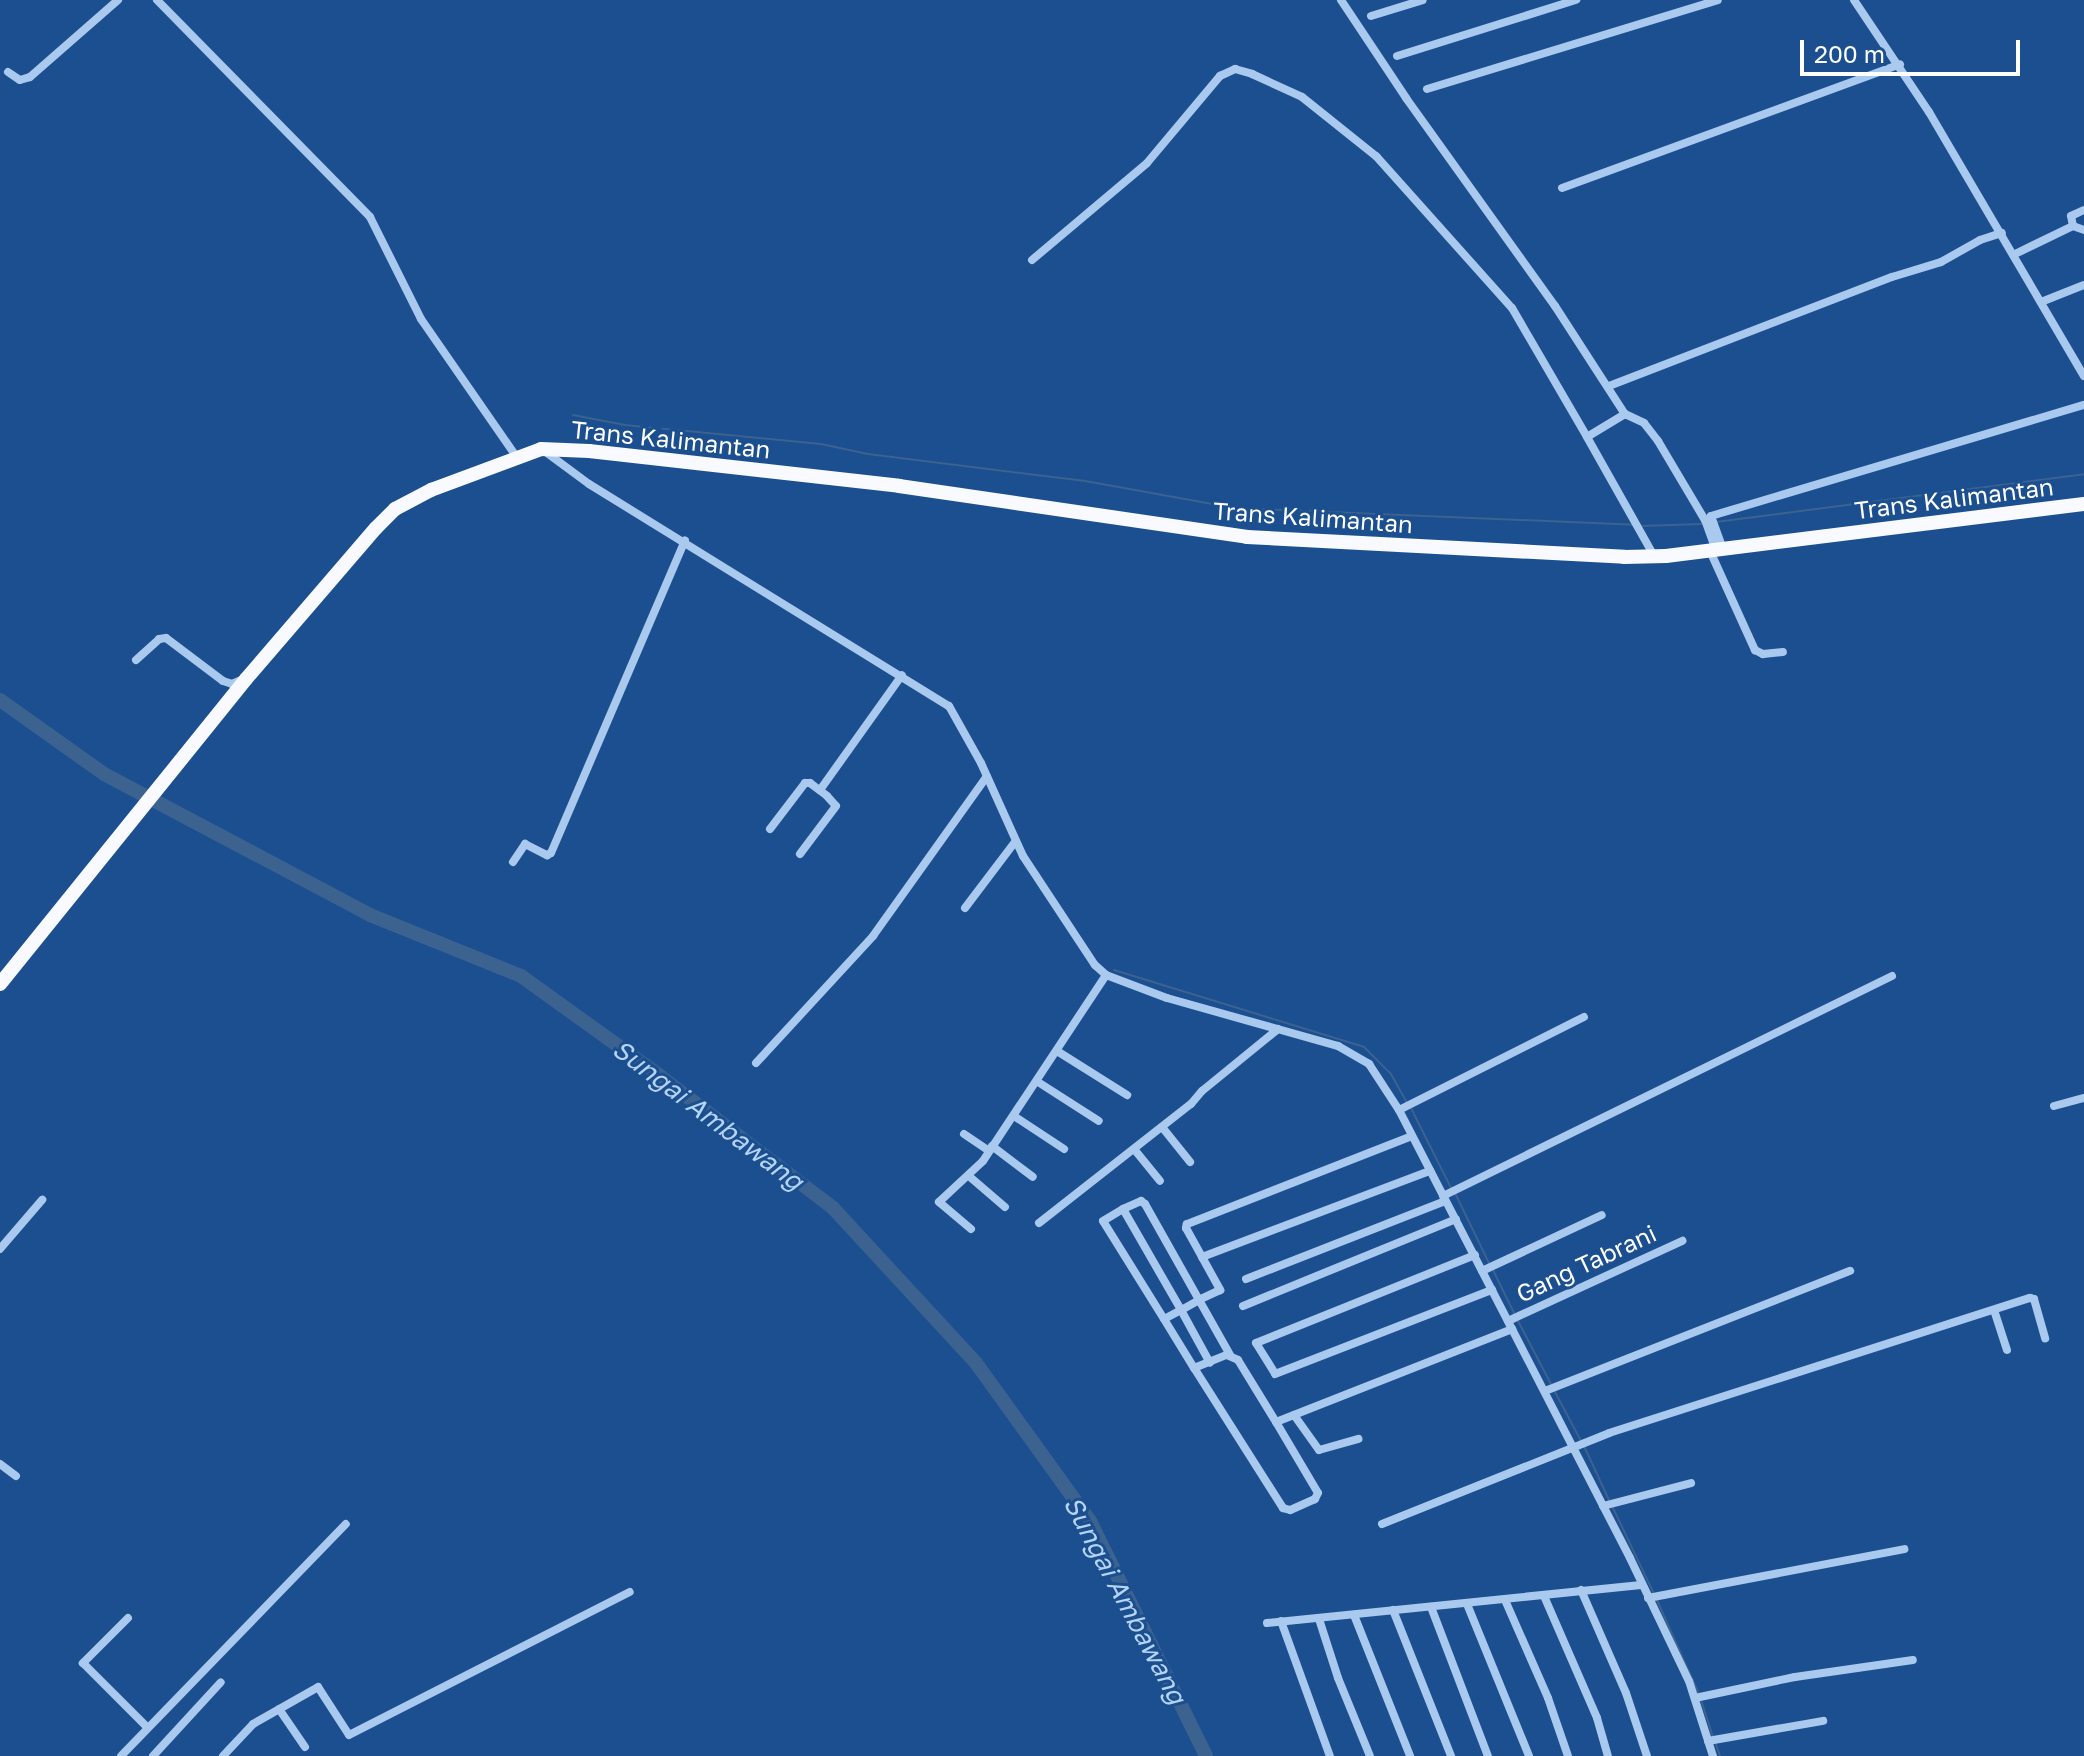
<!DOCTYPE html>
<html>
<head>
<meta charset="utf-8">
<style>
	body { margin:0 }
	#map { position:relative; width:2084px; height:1756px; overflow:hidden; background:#1b4f8f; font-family:"Golos Text",sans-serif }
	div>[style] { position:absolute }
	.stream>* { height:2px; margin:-1px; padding:0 1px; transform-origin:1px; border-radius:1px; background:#3c6290 }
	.river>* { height:14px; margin:-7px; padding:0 7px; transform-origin:7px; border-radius:7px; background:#3c6290 }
	.minor>* { height:8px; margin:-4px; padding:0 4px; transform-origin:4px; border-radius:4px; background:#a9c9ee }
	.trunk>* { height:14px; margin:-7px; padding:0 7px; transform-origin:7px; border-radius:7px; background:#f8faff }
	span { translate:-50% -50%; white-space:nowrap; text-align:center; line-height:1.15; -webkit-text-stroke:6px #1b4f8f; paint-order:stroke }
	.street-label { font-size:24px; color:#fff }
	.water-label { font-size:26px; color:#b5d3f5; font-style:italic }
	.scale { position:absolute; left:1800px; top:40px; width:220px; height:36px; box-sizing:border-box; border:4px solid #fff; border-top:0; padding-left:10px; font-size:24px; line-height:28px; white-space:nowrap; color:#fff; -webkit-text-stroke:6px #1b4f8f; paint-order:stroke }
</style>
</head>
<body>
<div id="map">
	<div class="stream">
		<i style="left:573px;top:415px;width:53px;rotate:10.9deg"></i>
		<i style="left:625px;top:425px;width:197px;rotate:5.5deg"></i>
		<i style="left:821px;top:444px;width:48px;rotate:12deg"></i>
		<i style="left:868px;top:454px;width:219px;rotate:7.1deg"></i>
		<i style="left:1085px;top:481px;width:152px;rotate:10.2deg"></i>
		<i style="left:1235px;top:508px;width:399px;rotate:2.4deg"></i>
		<i style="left:1716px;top:522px;width:371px;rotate:-7.4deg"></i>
		<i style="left:1641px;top:526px;width:61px;rotate:-1.9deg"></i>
		<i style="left:1114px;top:970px;width:262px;rotate:17.1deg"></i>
		<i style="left:1364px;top:1047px;width:38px;rotate:45deg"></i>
		<i style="left:1391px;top:1074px;width:33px;rotate:61deg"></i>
		<i style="left:1411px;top:1108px;width:89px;rotate:63.4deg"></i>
		<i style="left:1455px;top:1193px;width:78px;rotate:64.1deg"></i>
		<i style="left:1492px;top:1268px;width:50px;rotate:63.9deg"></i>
		<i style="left:1517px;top:1319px;width:73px;rotate:62.4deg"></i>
		<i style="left:1554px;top:1390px;width:58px;rotate:62.1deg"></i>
		<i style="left:1584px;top:1446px;width:62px;rotate:65.1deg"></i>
		<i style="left:1613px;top:1508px;width:93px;rotate:64.5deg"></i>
		<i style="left:1656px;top:1598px;width:105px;rotate:65.9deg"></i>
		<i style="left:1701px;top:1700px;width:38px;rotate:72deg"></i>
		<i style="left:1715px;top:1742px;width:15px;rotate:70deg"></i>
	</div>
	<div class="river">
		<i style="left:0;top:700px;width:128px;rotate:35.4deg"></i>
		<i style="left:104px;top:774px;width:301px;rotate:27.9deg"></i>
		<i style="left:370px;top:915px;width:163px;rotate:22deg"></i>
		<i style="left:521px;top:976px;width:171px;rotate:35.7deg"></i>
		<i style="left:660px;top:1076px;width:218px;rotate:37.3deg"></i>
		<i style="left:833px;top:1208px;width:211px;rotate:47.3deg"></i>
		<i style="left:976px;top:1363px;width:195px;rotate:54.2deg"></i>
		<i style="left:1090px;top:1521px;width:262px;rotate:63.7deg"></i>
	</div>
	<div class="minor">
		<i style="left:157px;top:0;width:304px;rotate:45.5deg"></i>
		<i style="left:370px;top:217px;width:114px;rotate:63.4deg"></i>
		<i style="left:421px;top:319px;width:167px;rotate:55.3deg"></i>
		<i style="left:1341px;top:0;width:118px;rotate:56.4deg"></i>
		<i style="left:1406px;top:98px;width:256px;rotate:54.4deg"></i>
		<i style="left:1555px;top:306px;width:129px;rotate:57.1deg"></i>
		<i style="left:1625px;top:414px;width:21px;rotate:25deg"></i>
		<i style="left:1644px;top:423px;width:23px;rotate:52deg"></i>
		<i style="left:1658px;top:441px;width:92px;rotate:59.3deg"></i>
		<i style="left:1705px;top:520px;width:32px;rotate:70deg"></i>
		<i style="left:1854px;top:0;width:135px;rotate:56.2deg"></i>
		<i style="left:1929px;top:112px;width:306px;rotate:59.6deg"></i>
		<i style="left:1371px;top:16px;width:54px;rotate:-17.1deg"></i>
		<i style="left:1397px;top:56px;width:188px;rotate:-17.4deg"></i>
		<i style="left:8px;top:72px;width:14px;rotate:34deg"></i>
		<i style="left:20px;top:80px;width:10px;rotate:-17deg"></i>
		<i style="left:30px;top:77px;width:117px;rotate:-41.2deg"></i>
		<i style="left:1427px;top:89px;width:304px;rotate:-17deg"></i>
		<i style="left:1562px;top:188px;width:360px;rotate:-20.1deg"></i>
		<i style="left:2073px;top:226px;width:10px;rotate:-101deg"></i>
		<i style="left:2071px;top:216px;width:14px;rotate:-25deg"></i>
		<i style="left:2015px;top:254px;width:64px;rotate:-25.8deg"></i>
		<i style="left:2073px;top:226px;width:12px;rotate:20deg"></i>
		<i style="left:1032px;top:260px;width:150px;rotate:-40.1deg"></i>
		<i style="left:1147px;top:163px;width:114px;rotate:-50deg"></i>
		<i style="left:1220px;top:76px;width:17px;rotate:-25deg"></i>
		<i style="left:1235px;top:69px;width:18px;rotate:16deg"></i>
		<i style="left:1252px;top:74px;width:55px;rotate:24.7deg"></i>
		<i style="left:1302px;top:97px;width:95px;rotate:38.6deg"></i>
		<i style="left:1376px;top:156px;width:204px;rotate:48.2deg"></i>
		<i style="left:1512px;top:308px;width:149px;rotate:59.8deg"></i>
		<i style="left:2041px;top:302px;width:46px;rotate:-21.6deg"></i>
		<i style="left:1609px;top:386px;width:303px;rotate:-21.1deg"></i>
		<i style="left:1892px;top:277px;width:51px;rotate:-17deg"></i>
		<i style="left:1941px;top:262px;width:45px;rotate:-29.4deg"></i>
		<i style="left:1980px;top:240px;width:23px;rotate:-18deg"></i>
		<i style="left:1625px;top:414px;width:44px;rotate:148.8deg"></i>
		<i style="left:1587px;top:437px;width:137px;rotate:60.6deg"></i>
		<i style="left:543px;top:450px;width:57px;rotate:36.5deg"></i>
		<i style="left:589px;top:484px;width:423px;rotate:31.7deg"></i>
		<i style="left:949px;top:706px;width:65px;rotate:60.7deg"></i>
		<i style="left:981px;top:763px;width:102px;rotate:65.7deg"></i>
		<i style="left:1023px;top:856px;width:131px;rotate:56.6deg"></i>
		<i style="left:1095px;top:965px;width:15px;rotate:42deg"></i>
		<i style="left:1106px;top:975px;width:65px;rotate:20.7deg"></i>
		<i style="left:1167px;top:998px;width:178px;rotate:15.7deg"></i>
		<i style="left:1338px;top:1046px;width:36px;rotate:30deg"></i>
		<i style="left:1369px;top:1064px;width:55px;rotate:56.9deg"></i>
		<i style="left:1399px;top:1110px;width:504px;rotate:62.72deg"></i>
		<i style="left:1630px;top:1558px;width:136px;rotate:64.4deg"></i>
		<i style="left:1689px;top:1681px;width:79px;rotate:72.3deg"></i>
		<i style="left:1723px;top:549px;width:35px;rotate:-110deg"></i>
		<i style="left:1711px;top:516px;width:389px;rotate:-16.6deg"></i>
		<i style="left:1710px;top:551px;width:109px;rotate:65.6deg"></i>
		<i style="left:1755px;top:650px;width:9px;rotate:27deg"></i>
		<i style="left:1763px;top:654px;width:20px;rotate:-6deg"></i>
		<i style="left:136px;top:660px;width:31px;rotate:-42deg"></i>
		<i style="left:159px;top:639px;width:7px;rotate:-8deg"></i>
		<i style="left:166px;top:638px;width:71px;rotate:37deg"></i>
		<i style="left:223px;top:681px;width:9px;rotate:18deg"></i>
		<i style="left:232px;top:684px;width:12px;rotate:-24deg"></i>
		<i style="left:820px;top:790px;width:141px;rotate:-54.5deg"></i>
		<i style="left:770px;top:829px;width:58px;rotate:-52.7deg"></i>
		<i style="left:805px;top:783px;width:5px"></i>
		<i style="left:810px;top:783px;width:21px;rotate:37deg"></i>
		<i style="left:827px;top:796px;width:13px;rotate:48deg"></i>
		<i style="left:836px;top:806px;width:60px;rotate:126.9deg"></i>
		<i style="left:513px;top:862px;width:22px;rotate:-56deg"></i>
		<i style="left:525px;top:844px;width:25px;rotate:27deg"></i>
		<i style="left:547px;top:855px;width:4px;rotate:-27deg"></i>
		<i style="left:551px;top:853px;width:340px;rotate:-66.8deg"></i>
		<i style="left:965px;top:908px;width:83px;rotate:-52.9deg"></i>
		<i style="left:1057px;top:1051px;width:83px;rotate:32.2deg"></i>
		<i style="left:756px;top:1063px;width:173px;rotate:-47.3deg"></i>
		<i style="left:873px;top:936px;width:196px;rotate:-54.5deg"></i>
		<i style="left:1038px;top:1082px;width:72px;rotate:32.6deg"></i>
		<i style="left:2054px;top:1106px;width:31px;rotate:-15deg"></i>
		<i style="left:1399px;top:1110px;width:207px;rotate:-26.7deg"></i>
		<i style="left:1014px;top:1116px;width:60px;rotate:33.4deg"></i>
		<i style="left:1162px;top:1127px;width:45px;rotate:51.3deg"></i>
		<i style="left:964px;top:1134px;width:30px;rotate:34deg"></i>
		<i style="left:1412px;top:1136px;width:242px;rotate:158.6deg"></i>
		<i style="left:1187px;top:1224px;width:4px;rotate:104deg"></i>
		<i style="left:1186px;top:1228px;width:33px;rotate:61deg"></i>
		<i style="left:1202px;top:1257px;width:244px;rotate:-20.7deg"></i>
		<i style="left:992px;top:1146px;width:51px;rotate:37.1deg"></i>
		<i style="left:1134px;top:1149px;width:41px;rotate:50.9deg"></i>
		<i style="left:970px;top:1177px;width:46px;rotate:40.6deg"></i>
		<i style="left:1443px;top:1196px;width:500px;rotate:-26.1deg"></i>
		<i style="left:1123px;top:1209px;width:20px;rotate:-24deg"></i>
		<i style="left:1141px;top:1201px;width:5px;rotate:37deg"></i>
		<i style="left:1145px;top:1204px;width:173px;rotate:60.6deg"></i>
		<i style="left:1039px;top:1223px;width:193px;rotate:-38.1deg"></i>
		<i style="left:1191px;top:1104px;width:17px;rotate:-50deg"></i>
		<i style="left:1202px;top:1091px;width:98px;rotate:-39.2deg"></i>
		<i style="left:971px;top:1229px;width:42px;rotate:-139.8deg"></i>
		<i style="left:939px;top:1202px;width:60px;rotate:-43deg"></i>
		<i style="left:983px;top:1161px;width:223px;rotate:-56.5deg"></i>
		<i style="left:0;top:1249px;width:65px;rotate:-49.4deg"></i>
		<i style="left:1475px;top:1255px;width:236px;rotate:158.1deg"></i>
		<i style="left:1256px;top:1343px;width:36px;rotate:58deg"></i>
		<i style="left:1275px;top:1374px;width:233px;rotate:-21.2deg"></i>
		<i style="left:1202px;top:1257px;width:38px;rotate:61deg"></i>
		<i style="left:1220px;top:1290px;width:21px;rotate:155deg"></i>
		<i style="left:1201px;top:1299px;width:23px;rotate:151deg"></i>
		<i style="left:1181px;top:1310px;width:19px;rotate:152deg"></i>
		<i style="left:1164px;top:1319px;width:115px;rotate:-121.9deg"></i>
		<i style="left:1103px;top:1221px;width:23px;rotate:-31deg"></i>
		<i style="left:1123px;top:1209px;width:116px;rotate:60.1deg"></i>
		<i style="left:1181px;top:1310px;width:60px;rotate:61.3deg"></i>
		<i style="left:1482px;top:1271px;width:132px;rotate:-25deg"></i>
		<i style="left:1246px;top:1279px;width:214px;rotate:-21.4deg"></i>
		<i style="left:1243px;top:1306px;width:230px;rotate:-22.2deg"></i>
		<i style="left:1994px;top:1310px;width:42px;rotate:72deg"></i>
		<i style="left:1164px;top:1319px;width:57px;rotate:58.5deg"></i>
		<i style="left:1508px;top:1321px;width:192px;rotate:-24.7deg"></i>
		<i style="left:1227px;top:1355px;width:12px;rotate:24deg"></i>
		<i style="left:1238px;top:1360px;width:73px;rotate:58.5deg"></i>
		<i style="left:1276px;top:1422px;width:82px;rotate:59.4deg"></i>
		<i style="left:1318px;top:1493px;width:7px;rotate:117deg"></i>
		<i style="left:1315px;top:1499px;width:27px;rotate:156deg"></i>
		<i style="left:1290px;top:1510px;width:7px;rotate:-164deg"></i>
		<i style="left:1283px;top:1508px;width:166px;rotate:-122.4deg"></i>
		<i style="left:1194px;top:1368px;width:35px;rotate:-22deg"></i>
		<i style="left:1545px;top:1391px;width:328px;rotate:-21.5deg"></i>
		<i style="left:1294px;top:1415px;width:43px;rotate:54.5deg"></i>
		<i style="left:1319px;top:1450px;width:41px;rotate:-15.8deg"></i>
		<i style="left:1276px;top:1422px;width:254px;rotate:-21.5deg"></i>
		<i style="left:0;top:1464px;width:20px;rotate:37deg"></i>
		<i style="left:1603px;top:1506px;width:91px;rotate:-14.6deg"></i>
		<i style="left:1382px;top:1524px;width:245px;rotate:-21.8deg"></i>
		<i style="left:1609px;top:1433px;width:442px;rotate:-17.8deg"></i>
		<i style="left:2030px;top:1298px;width:4px;rotate:14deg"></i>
		<i style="left:2034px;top:1299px;width:41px;rotate:74.2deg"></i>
		<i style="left:1581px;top:1590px;width:112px;rotate:66.4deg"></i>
		<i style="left:1626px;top:1693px;width:66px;rotate:71.6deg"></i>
		<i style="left:1544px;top:1596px;width:133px;rotate:66.5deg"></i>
		<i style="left:1597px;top:1718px;width:40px;rotate:74deg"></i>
		<i style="left:1648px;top:1598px;width:261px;rotate:-10.8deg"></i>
		<i style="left:1505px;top:1600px;width:107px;rotate:66.3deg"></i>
		<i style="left:1548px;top:1698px;width:61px;rotate:71deg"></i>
		<i style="left:1467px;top:1604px;width:164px;rotate:67.8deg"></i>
		<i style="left:1431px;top:1607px;width:160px;rotate:69.1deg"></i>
		<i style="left:1393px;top:1610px;width:157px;rotate:68.3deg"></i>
		<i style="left:1354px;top:1615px;width:152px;rotate:68.3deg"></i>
		<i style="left:128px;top:1618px;width:64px;rotate:135deg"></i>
		<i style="left:83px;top:1663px;width:91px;rotate:45deg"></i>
		<i style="left:1319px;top:1619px;width:62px;rotate:72.1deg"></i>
		<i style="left:1338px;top:1678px;width:84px;rotate:67.7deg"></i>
		<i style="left:1281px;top:1621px;width:144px;rotate:70.1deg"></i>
		<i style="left:1267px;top:1623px;width:376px;rotate:-5.8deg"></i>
		<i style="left:1695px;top:1698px;width:102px;rotate:-11.9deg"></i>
		<i style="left:1795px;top:1677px;width:119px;rotate:-8.2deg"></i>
		<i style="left:279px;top:1709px;width:46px;rotate:55.6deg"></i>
		<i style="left:1708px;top:1741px;width:117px;rotate:-9.9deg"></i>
		<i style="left:121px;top:1756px;width:323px;rotate:-45.9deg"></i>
		<i style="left:153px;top:1756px;width:100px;rotate:-47.4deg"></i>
		<i style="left:223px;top:1756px;width:44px;rotate:-46.8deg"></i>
		<i style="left:253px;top:1724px;width:75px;rotate:-29.6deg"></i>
		<i style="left:318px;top:1687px;width:57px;rotate:57.1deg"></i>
		<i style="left:349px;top:1735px;width:315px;rotate:-27deg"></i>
	</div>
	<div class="trunk">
		<i style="left:0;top:984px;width:392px;rotate:-51.1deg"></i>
		<i style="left:246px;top:679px;width:199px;rotate:-49.3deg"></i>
		<i style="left:376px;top:528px;width:27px;rotate:-45deg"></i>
		<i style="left:395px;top:509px;width:41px;rotate:-27.8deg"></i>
		<i style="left:431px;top:490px;width:117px;rotate:-20.4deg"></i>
		<i style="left:541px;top:449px;width:48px;rotate:2.4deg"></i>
		<i style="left:589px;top:451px;width:312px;rotate:6.4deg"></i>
		<i style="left:899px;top:486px;width:352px;rotate:8.3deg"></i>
		<i style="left:1247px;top:537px;width:378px;rotate:3deg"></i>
		<i style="left:1624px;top:557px;width:42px;rotate:-1.4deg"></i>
		<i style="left:1666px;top:556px;width:421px;rotate:-7.1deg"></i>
	</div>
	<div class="street-label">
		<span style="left:671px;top:439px;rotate:6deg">Trans Kalimantan</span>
		<span style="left:1954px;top:498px;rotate:-7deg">Trans Kalimantan</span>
		<span style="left:1313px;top:517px;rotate:4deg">Trans Kalimantan</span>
		<span style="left:1586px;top:1263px;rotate:-25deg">Gang Tabrani</span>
	</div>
	<div class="water-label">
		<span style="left:708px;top:1115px;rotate:37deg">Sungai Ambawang</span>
		<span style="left:1125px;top:1600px;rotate:62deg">Sungai Ambawang</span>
	</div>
	<div class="scale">200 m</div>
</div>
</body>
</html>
